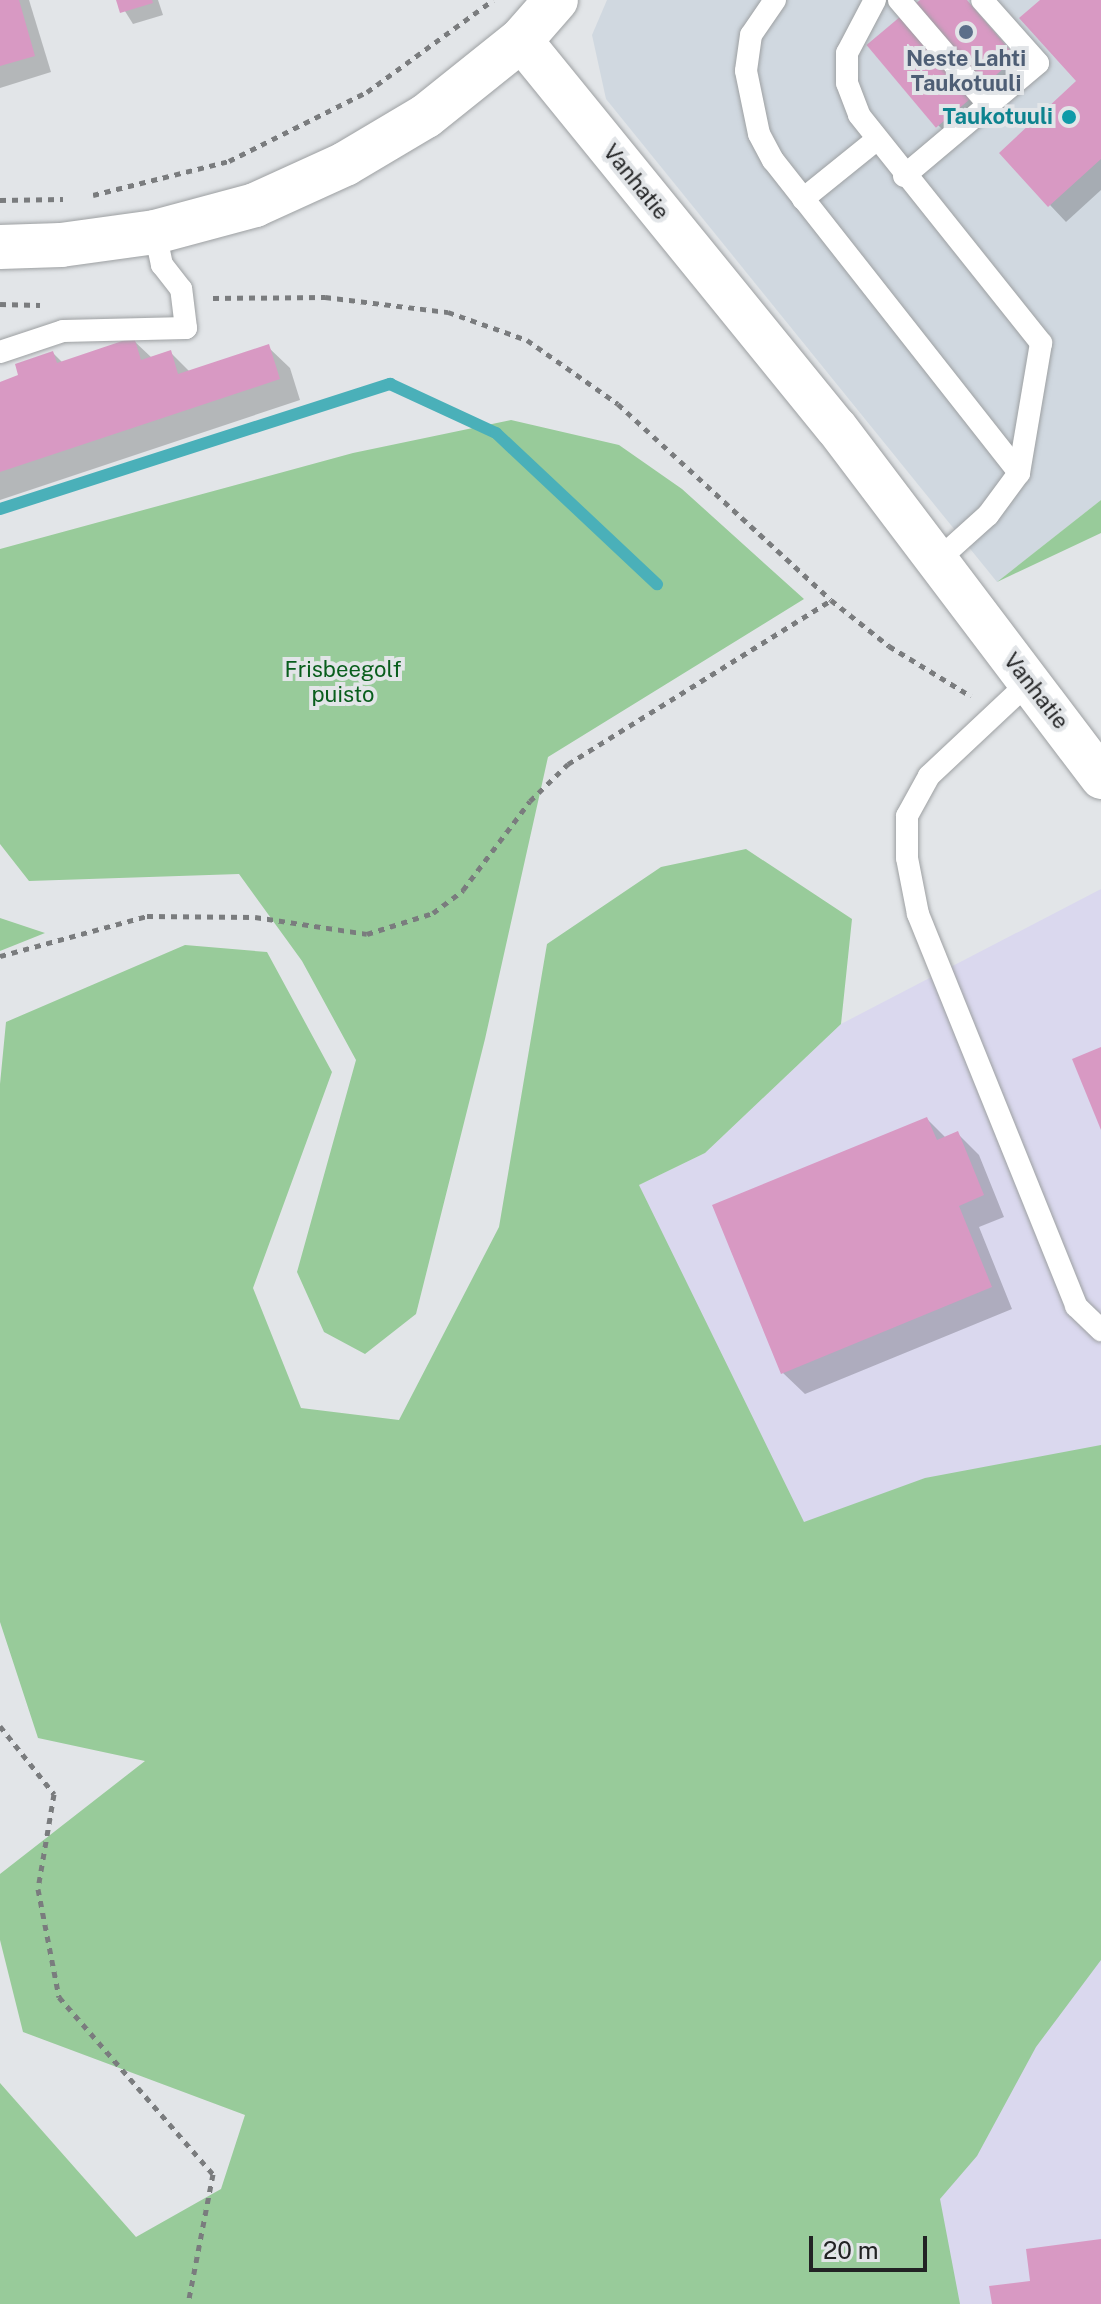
<!DOCTYPE html>
<html>
<head>
<meta charset="utf-8">
<style>
	body { margin:0 }
	#map { position:relative; width:1101px; height:2304px; overflow:hidden; background:#e2e5e8; font-family:"Public Sans",sans-serif }
	div>[style] { position:absolute }
	.built>* { inset:0; background:#d0d8e0 }
	.industrial>* { inset:0; background:#dad8ee }
	.green>* { inset:0; background:#98cb9a }
	.shadow>* { inset:0; background:#0003 }
	.stream>* { height:12px; margin:-6px; padding:0 6px; transform-origin:6px; border-radius:6px; background:#4ab0b9 }
	.building>* { inset:0; background:#d899c3; transform-origin:0 0 }
	.path>* { height:5px; margin-top:-2.5px; transform-origin:0; background:repeating-linear-gradient(90deg,#7a7c7e 0 6px,transparent 0 12px) }
	.roads { filter:drop-shadow(0 0 2px #9da0a2) drop-shadow(0 0 2px #9da0a2) }
	.service>* { height:22px; margin:-11px; padding:0 11px; transform-origin:11px; border-radius:11px; background:#fff }
	.minor>* { height:42px; margin:-21px; padding:0 21px; transform-origin:21px; border-radius:21px; background:#fff }
	.tertiary>* { height:44px; margin:-22px; padding:0 22px; transform-origin:22px; border-radius:22px; background:#fff }
	.dots>* { width:22px; height:22px; translate:-50% -50%; box-sizing:border-box; border:4px solid #e2e5e8; border-radius:50% }
	span { translate:-50% -50%; white-space:nowrap; text-align:center; line-height:1.15; -webkit-text-stroke:8px #e2e5e8; paint-order:stroke }
	.service-label { font-size:22px; color:#4e5e75; font-weight:700 }
	.culture-label { font-size:22px; color:#0d838f; font-weight:700 }
	.right { translate:-100% -50%; text-align:right }
	.street-label { font-size:22px; color:#222324 }
	.park-label { font-size:22px; color:#095e1d }
	.scale { position:absolute; left:809px; top:2236px; width:118px; height:36px; box-sizing:border-box; border:4px solid #222324; border-top:0; padding-left:10px; font-size:24px; line-height:28px; white-space:nowrap; color:#222324; -webkit-text-stroke:6px #e2e5e8; paint-order:stroke }
</style>
</head>
<body>
<div id="map">
	<div class="built">
		<i style="clip-path:polygon(607px 0,1101px 0,1101px 500px,997px 582px,606px 99px,592px 35px)"></i>
	</div>
	<div class="industrial">
		<i style="clip-path:polygon(1101px 889px,1101px 2304px,882px 2304px,639px 1185px,705px 1153px,841px 1024px)"></i>
	</div>
	<div class="green">
		<i style="clip-path:polygon(511px 420px,619px 445px,682px 489px,804px 599px,548px 757px,485px 1039px,416px 1314px,365px 1354px,324px 1332px,297px 1272px,356px 1060px,302px 961px,239px 874px,29px 881px,0 844px,0 549px,353px 453px)"></i>
		<i style="clip-path:polygon(1101px 500px,1101px 533px,997px 582px)"></i>
		<i style="clip-path:polygon(746px 849px,852px 919px,841px 1024px,705px 1153px,639px 1185px,804px 1522px,925px 1478px,1101px 1445px,1101px 1960px,1036px 2047px,977px 2156px,940px 2199px,960px 2304px,0 2304px,0 2083px,136px 2237px,221px 2189px,245px 2115px,23px 2032px,0 1940px,0 1874px,145px 1761px,38px 1738px,0 1622px,0 1084px,6px 1022px,185px 945px,267px 952px,332px 1072px,253px 1288px,301px 1408px,399px 1420px,499px 1227px,547px 944px,661px 867px)"></i>
		<i style="clip-path:polygon(0 918px,45px 933px,0 951px)"></i>
	</div>
	<div class="shadow">
		<i style="clip-path:polygon(0 0,29px 0,51px 72px,0 88px)"></i>
		<i style="clip-path:polygon(118px 0,158px 0,163px 15px,133px 24px)"></i>
		<i style="clip-path:polygon(923px 0,965px 0,1020px 63px,991px 88px)"></i>
		<i style="clip-path:polygon(1043px 0,1101px 0,1101px 190px,1066px 222px,1050px 205px,1079px 81px)"></i>
		<i style="clip-path:polygon(900px 19px,974px 104px,943px 130px,938px 125px)"></i>
		<i style="clip-path:polygon(133px 340px,152px 358px,170px 352px,190px 372px,268px 347px,290px 368px,300px 400px,0 500px,0 384px,21px 377px,53px 353px,63px 363px)"></i>
		<i style="clip-path:polygon(927px 1119px,946px 1138px,957px 1133px,979px 1155px,1004px 1217px,979px 1227px,1012px 1309px,805px 1394px,783px 1373px)"></i>
	</div>
	<div class="stream">
		<i style="left:0;top:509px;width:410px;rotate:-17.8deg"></i>
		<i style="left:390px;top:384px;width:117px;rotate:24.8deg"></i>
		<i style="left:496px;top:433px;width:221px;rotate:43.2deg"></i>
	</div>
	<div class="building">
		<i style="clip-path:polygon(0 0,19px 0,35px 56px,0 66px)"></i>
		<i style="clip-path:polygon(116px 0,152px 0,153px 3px,120px 13px)"></i>
		<i style="clip-path:polygon(920px 0,967px 0,1016px 57px,985px 85px,915px 4px)"></i>
		<i style="clip-path:polygon(1040px 0,1101px 0,1101px 159px,1048px 207px,999px 153px,1076px 81px,1019px 18px)"></i>
		<i style="left:901px;top:16px;width:108px;height:45px;rotate:50deg"></i>
		<i style="clip-path:polygon(134px 337px,141px 360px,171px 350px,178px 374px,269px 344px,280px 379px,0 472px,0 382px,18px 375px,15px 364px,53px 351px,57px 363px)"></i>
		<i style="clip-path:polygon(1101px 1047px,1101px 1130px,1072px 1059px)"></i>
		<i style="clip-path:polygon(927px 1117px,937px 1140px,958px 1131px,984px 1195px,959px 1206px,992px 1287px,781px 1374px,712px 1205px)"></i>
		<i style="clip-path:polygon(1101px 2239px,1101px 2304px,992px 2304px,989px 2286px,1030px 2281px,1026px 2249px)"></i>
	</div>
	<div class="path">
		<i style="left:93px;top:195px;width:140px;rotate:-14deg"></i>
		<i style="left:229px;top:161px;width:154px;rotate:-26.6deg"></i>
		<i style="left:367px;top:92px;width:156px;rotate:-36.1deg"></i>
		<i style="left:0;top:200px;width:63px;rotate:-0.9deg"></i>
		<i style="left:213px;top:298px;width:112px;rotate:-0.5deg"></i>
		<i style="left:325px;top:297px;width:124px;rotate:7deg"></i>
		<i style="left:448px;top:312px;width:84px;rotate:19.5deg"></i>
		<i style="left:527px;top:340px;width:111px;rotate:35.1deg"></i>
		<i style="left:618px;top:404px;width:289px;rotate:42.6deg"></i>
		<i style="left:831px;top:600px;width:74px;rotate:38.4deg"></i>
		<i style="left:889px;top:646px;width:96px;rotate:31.4deg"></i>
		<i style="left:0;top:304px;width:40px;rotate:1.4deg"></i>
		<i style="left:0;top:956px;width:152px;rotate:-15.2deg"></i>
		<i style="left:147px;top:916px;width:108px;rotate:0.5deg"></i>
		<i style="left:255px;top:917px;width:113px;rotate:8.6deg"></i>
		<i style="left:367px;top:934px;width:69px;rotate:-17.7deg"></i>
		<i style="left:433px;top:913px;width:38px;rotate:-37deg"></i>
		<i style="left:463px;top:890px;width:111px;rotate:-53deg"></i>
		<i style="left:530px;top:801px;width:53px;rotate:-44.2deg"></i>
		<i style="left:568px;top:764px;width:310px;rotate:-31.9deg"></i>
		<i style="left:0;top:1726px;width:87px;rotate:51.5deg"></i>
		<i style="left:54px;top:1794px;width:96px;rotate:99.6deg"></i>
		<i style="left:38px;top:1889px;width:110px;rotate:79deg"></i>
		<i style="left:59px;top:1997px;width:235px;rotate:49deg"></i>
		<i style="left:213px;top:2174px;width:132px;rotate:100.9deg"></i>
	</div>
	<div class="roads">
		<div class="service">
			<i style="left:775px;top:0;width:42px;rotate:124.4deg"></i>
			<i style="left:751px;top:35px;width:36px;rotate:98deg"></i>
			<i style="left:746px;top:71px;width:64px;rotate:78.3deg"></i>
			<i style="left:759px;top:134px;width:30px;rotate:62deg"></i>
			<i style="left:773px;top:160px;width:398px;rotate:51.8deg"></i>
			<i style="left:1019px;top:473px;width:52px;rotate:126.4deg"></i>
			<i style="left:988px;top:515px;width:69px;rotate:138deg"></i>
			<i style="left:875px;top:0;width:60px;rotate:117.8deg"></i>
			<i style="left:847px;top:53px;width:30px;rotate:90deg"></i>
			<i style="left:847px;top:83px;width:34px;rotate:69deg"></i>
			<i style="left:859px;top:115px;width:292px;rotate:51.4deg"></i>
			<i style="left:1041px;top:343px;width:132px;rotate:99.6deg"></i>
			<i style="left:899px;top:0;width:138px;rotate:49.4deg"></i>
			<i style="left:904px;top:176px;width:175px;rotate:-40.1deg"></i>
			<i style="left:1038px;top:63px;width:84px;rotate:-131.6deg"></i>
			<i style="left:803px;top:199px;width:92px;rotate:-38.9deg"></i>
			<i style="left:0;top:352px;width:66px;rotate:-18.4deg"></i>
			<i style="left:63px;top:331px;width:123px;rotate:-1.4deg"></i>
			<i style="left:186px;top:328px;width:39px;rotate:-97deg"></i>
			<i style="left:181px;top:289px;width:31px;rotate:-128deg"></i>
			<i style="left:162px;top:265px;width:34px;rotate:-102deg"></i>
			<i style="left:1028px;top:683px;width:136px;rotate:136.8deg"></i>
			<i style="left:929px;top:776px;width:46px;rotate:118.8deg"></i>
			<i style="left:907px;top:816px;width:42px;rotate:90deg"></i>
			<i style="left:907px;top:858px;width:57px;rotate:78.9deg"></i>
			<i style="left:918px;top:914px;width:423px;rotate:68deg"></i>
			<i style="left:1076px;top:1306px;width:35px;rotate:44deg"></i>
		</div>
		<div class="minor">
			<i style="left:521px;top:40px;width:499px;rotate:50.9deg"></i>
			<i style="left:836px;top:427px;width:440px;rotate:52.9deg"></i>
		</div>
		<div class="tertiary">
			<i style="left:0;top:247px;width:61px;rotate:-1.9deg"></i>
			<i style="left:61px;top:245px;width:95px;rotate:-7.9deg"></i>
			<i style="left:155px;top:232px;width:104px;rotate:-15.1deg"></i>
			<i style="left:255px;top:205px;width:99px;rotate:-24.5deg"></i>
			<i style="left:345px;top:164px;width:94px;rotate:-30.7deg"></i>
			<i style="left:426px;top:116px;width:122px;rotate:-38.7deg"></i>
			<i style="left:521px;top:40px;width:53px;rotate:-48.8deg"></i>
		</div>
	</div>
	<div class="dots">
		<i style="left:966px;top:32px;background:#5c6f8a"></i>
		<i style="left:1069px;top:117px;background:#0f9aa8"></i>
	</div>
	<div class="service-label">
		<span style="left:966px;top:71px">Neste Lahti<br>Taukotuuli</span>
	</div>
	<div class="culture-label">
		<span class="right" style="left:1053px;top:117px">Taukotuuli</span>
	</div>
	<div class="street-label">
		<span style="left:636px;top:182px;rotate:51deg">Vanhatie</span>
		<span style="left:1036px;top:691px;rotate:52deg">Vanhatie</span>
	</div>
	<div class="park-label">
		<span style="left:343px;top:682px">Frisbeegolf<br>puisto</span>
	</div>
	<div class="scale">20 m</div>
</div>
</body>
</html>
